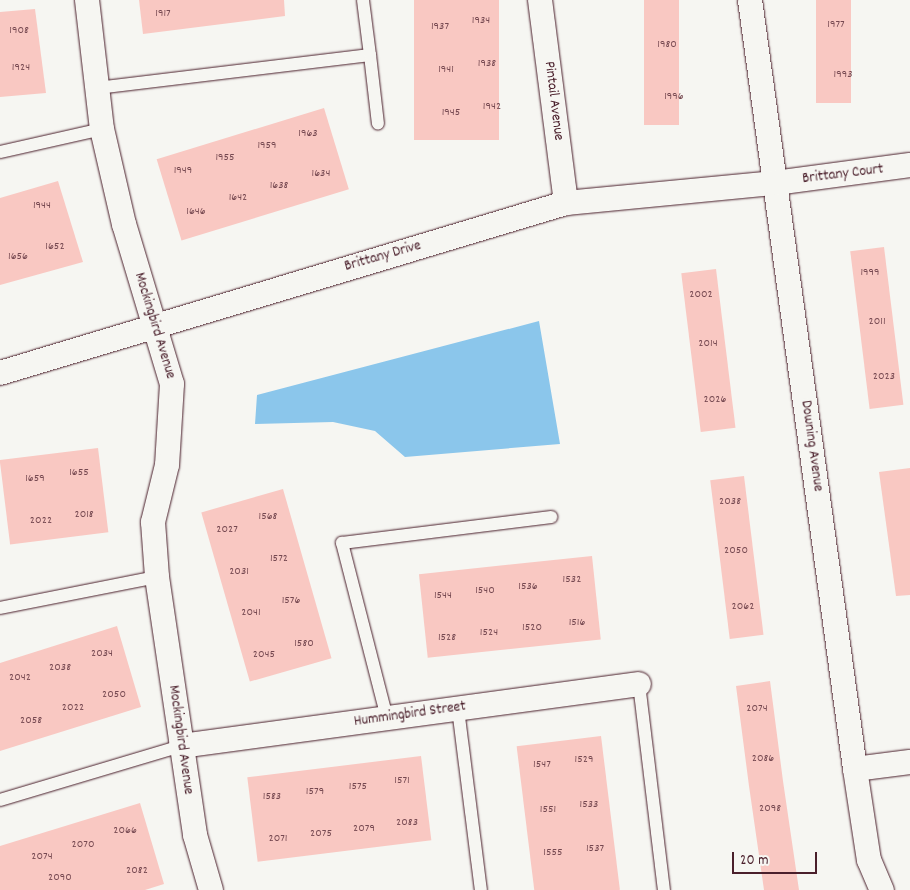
<!DOCTYPE html>
<html>
<head>
<meta charset="utf-8">
<style>
	body { margin:0 }
	#map { position:relative; width:910px; height:890px; overflow:hidden; background:#f6f6f2; font-family:Dekko,sans-serif }
	div>[style] { position:absolute }
	.water>* { inset:0; background:#8bc6eb }
	.building>* { inset:0; background:#f9c8c2; transform-origin:0 0 }
	.roads { filter:drop-shadow(0 0 1px #4a1f2b) drop-shadow(0 0 1px #4a1f2b) }
	.service>* { height:12px; margin:-6px; padding:0 6px; transform-origin:6px; border-radius:6px; background:#f6f6f2 }
	.minor>* { height:24px; margin:-12px; padding:0 12px; transform-origin:12px; border-radius:12px; background:#f6f6f2 }
	span { translate:-50% -50%; white-space:nowrap; text-align:center; line-height:1.15; -webkit-text-stroke:4.5px #f6f6f2; paint-order:stroke }
	.number-label { font-size:12px; color:#764951 }
	.number-label span { -webkit-text-stroke-width:0 }
	.street-label { font-size:15px; color:#4a1f2b }
	.scale { position:absolute; left:732px; top:852px; width:85px; height:22px; box-sizing:border-box; border:2px solid #4a1f2b; border-top:0; padding-left:6px; font-size:15px; line-height:18px; white-space:nowrap; color:#4a1f2b; -webkit-text-stroke:4px #f6f6f2; paint-order:stroke }
</style>
</head>
<body>
<div id="map">
	<div class="water">
		<i style="clip-path:polygon(539px 321px,560px 444px,405px 457px,375px 431px,333px 422px,255px 424px,257px 395px)"></i>
	</div>
	<div class="building">
		<i style="clip-path:polygon(139px 0,284px 0,285px 16px,143px 34px)"></i>
		<i style="left:414px;top:0;width:85px;height:140px"></i>
		<i style="left:644px;top:0;width:35px;height:125px"></i>
		<i style="left:816px;top:0;width:35px;height:103px"></i>
		<i style="clip-path:polygon(35px 9px,46px 93px,0 97px,0 12px)"></i>
		<i style="left:324px;top:108px;width:85px;height:175px;rotate:73deg"></i>
		<i style="clip-path:polygon(58px 181px,83px 262px,0 285px,0 198px)"></i>
		<i style="left:884px;top:247px;width:159px;height:34px;rotate:83deg"></i>
		<i style="left:716px;top:269px;width:160px;height:35px;rotate:83deg"></i>
		<i style="left:98px;top:448px;width:85px;height:99px;rotate:83deg"></i>
		<i style="clip-path:polygon(910px 468px,910px 595px,896px 596px,879px 472px)"></i>
		<i style="left:744px;top:476px;width:160px;height:34px;rotate:83deg"></i>
		<i style="left:283px;top:489px;width:176px;height:85px;rotate:74deg"></i>
		<i style="left:592px;top:556px;width:84px;height:174px;rotate:84deg"></i>
		<i style="clip-path:polygon(117px 626px,141px 707px,0 751px,0 663px)"></i>
		<i style="clip-path:polygon(770px 681px,783px 781px,799px 890px,764px 890px,749px 786px,736px 686px)"></i>
		<i style="left:601px;top:736px;width:155px;height:85px;rotate:83deg"></i>
		<i style="left:421px;top:756px;width:85px;height:175px;rotate:83deg"></i>
		<i style="clip-path:polygon(140px 803px,164px 884px,145px 890px,0 890px,0 846px)"></i>
	</div>
	<div class="roads">
		<div class="service">
			<i style="left:370px;top:55px;width:69px;rotate:83.4deg"></i>
			<i style="left:97px;top:88px;width:275px;rotate:-6.9deg"></i>
			<i style="left:370px;top:55px;width:55px;rotate:-97.3deg"></i>
			<i style="left:0;top:152px;width:105px;rotate:-12.7deg"></i>
			<i style="left:0;top:608px;width:160px;rotate:-11.2deg"></i>
			<i style="left:639px;top:684px;width:208px;rotate:83.1deg"></i>
			<i style="left:458px;top:709px;width:182px;rotate:82.8deg"></i>
			<i style="left:387px;top:718px;width:181px;rotate:-104.4deg"></i>
			<i style="left:342px;top:543px;width:211px;rotate:-7.1deg"></i>
			<i style="left:0;top:800px;width:189px;rotate:-16.6deg"></i>
		</div>
		<div class="minor">
			<i style="left:87px;top:0;width:130px;rotate:83.4deg"></i>
			<i style="left:102px;top:129px;width:98px;rotate:77deg"></i>
			<i style="left:124px;top:224px;width:167px;rotate:73.3deg"></i>
			<i style="left:172px;top:384px;width:81px;rotate:93.5deg"></i>
			<i style="left:167px;top:465px;width:59px;rotate:103.8deg"></i>
			<i style="left:153px;top:522px;width:55px;rotate:85.8deg"></i>
			<i style="left:157px;top:577px;width:261px;rotate:81.6deg"></i>
			<i style="left:195px;top:835px;width:57px;rotate:73.8deg"></i>
			<i style="left:540px;top:0;width:205px;rotate:82.7deg"></i>
			<i style="left:750px;top:0;width:776px;rotate:82.22deg"></i>
			<i style="left:855px;top:769px;width:92px;rotate:81.3deg"></i>
			<i style="left:869px;top:860px;width:33px;rotate:67deg"></i>
			<i style="left:0;top:373px;width:591px;rotate:-16.72deg"></i>
			<i style="left:566px;top:203px;width:210px;rotate:-5.5deg"></i>
			<i style="left:775px;top:183px;width:136px;rotate:-7.6deg"></i>
			<i style="left:181px;top:746px;width:462px;rotate:-7.7deg"></i>
			<i style="left:855px;top:769px;width:55px;rotate:-7.3deg"></i>
		</div>
	</div>
	<div class="number-label">
		<span style="left:163px;top:14px">1917</span>
		<span style="left:481px;top:21px">1934</span>
		<span style="left:836px;top:25px">1977</span>
		<span style="left:440px;top:27px">1937</span>
		<span style="left:19px;top:31px">1908</span>
		<span style="left:667px;top:45px">1980</span>
		<span style="left:487px;top:64px">1938</span>
		<span style="left:21px;top:68px">1924</span>
		<span style="left:446px;top:70px">1941</span>
		<span style="left:843px;top:75px">1993</span>
		<span style="left:674px;top:97px">1996</span>
		<span style="left:492px;top:107px">1942</span>
		<span style="left:451px;top:113px">1945</span>
		<span style="left:308px;top:134px">1963</span>
		<span style="left:267px;top:146px">1959</span>
		<span style="left:225px;top:158px">1955</span>
		<span style="left:183px;top:171px">1949</span>
		<span style="left:321px;top:174px">1634</span>
		<span style="left:279px;top:186px">1638</span>
		<span style="left:238px;top:198px">1642</span>
		<span style="left:42px;top:206px">1944</span>
		<span style="left:196px;top:212px">1646</span>
		<span style="left:55px;top:247px">1652</span>
		<span style="left:18px;top:257px">1656</span>
		<span style="left:870px;top:273px">1999</span>
		<span style="left:701px;top:295px">2002</span>
		<span style="left:877px;top:322px">2011</span>
		<span style="left:708px;top:344px">2014</span>
		<span style="left:884px;top:377px">2023</span>
		<span style="left:715px;top:400px">2026</span>
		<span style="left:79px;top:473px">1655</span>
		<span style="left:35px;top:479px">1659</span>
		<span style="left:730px;top:502px">2038</span>
		<span style="left:84px;top:515px">2018</span>
		<span style="left:268px;top:517px">1568</span>
		<span style="left:41px;top:521px">2022</span>
		<span style="left:227px;top:530px">2027</span>
		<span style="left:736px;top:551px">2050</span>
		<span style="left:279px;top:559px">1572</span>
		<span style="left:239px;top:572px">2031</span>
		<span style="left:572px;top:580px">1532</span>
		<span style="left:528px;top:587px">1536</span>
		<span style="left:485px;top:591px">1540</span>
		<span style="left:443px;top:596px">1544</span>
		<span style="left:291px;top:601px">1576</span>
		<span style="left:743px;top:607px">2062</span>
		<span style="left:251px;top:613px">2041</span>
		<span style="left:577px;top:623px">1516</span>
		<span style="left:532px;top:628px">1520</span>
		<span style="left:489px;top:633px">1524</span>
		<span style="left:447px;top:638px">1528</span>
		<span style="left:304px;top:644px">1580</span>
		<span style="left:102px;top:654px">2034</span>
		<span style="left:264px;top:655px">2045</span>
		<span style="left:60px;top:668px">2038</span>
		<span style="left:20px;top:678px">2042</span>
		<span style="left:114px;top:695px">2050</span>
		<span style="left:73px;top:708px">2022</span>
		<span style="left:757px;top:709px">2074</span>
		<span style="left:31px;top:721px">2058</span>
		<span style="left:763px;top:759px">2086</span>
		<span style="left:584px;top:760px">1529</span>
		<span style="left:542px;top:765px">1547</span>
		<span style="left:402px;top:781px">1571</span>
		<span style="left:358px;top:787px">1575</span>
		<span style="left:315px;top:792px">1579</span>
		<span style="left:272px;top:797px">1583</span>
		<span style="left:589px;top:805px">1533</span>
		<span style="left:770px;top:809px">2098</span>
		<span style="left:548px;top:810px">1551</span>
		<span style="left:407px;top:823px">2083</span>
		<span style="left:364px;top:829px">2079</span>
		<span style="left:125px;top:831px">2066</span>
		<span style="left:321px;top:834px">2075</span>
		<span style="left:278px;top:839px">2071</span>
		<span style="left:83px;top:845px">2070</span>
		<span style="left:595px;top:849px">1537</span>
		<span style="left:553px;top:853px">1555</span>
		<span style="left:42px;top:857px">2074</span>
		<span style="left:137px;top:871px">2082</span>
		<span style="left:60px;top:878px">2090</span>
	</div>
	<div class="street-label">
		<span style="left:553px;top:101px;rotate:83deg">Pintail Avenue</span>
		<span style="left:843px;top:175px;rotate:-7deg">Brittany Court</span>
		<span style="left:383px;top:257px;rotate:-16deg">Brittany Drive</span>
		<span style="left:154px;top:326px;rotate:73deg">Mockingbird Avenue</span>
		<span style="left:811px;top:446px;rotate:82deg">Downing Avenue</span>
		<span style="left:410px;top:715px;rotate:-8deg">Hummingbird Street</span>
		<span style="left:180px;top:740px;rotate:82deg">Mockingbird Avenue</span>
	</div>
	<div class="scale">20 m</div>
</div>
</body>
</html>
